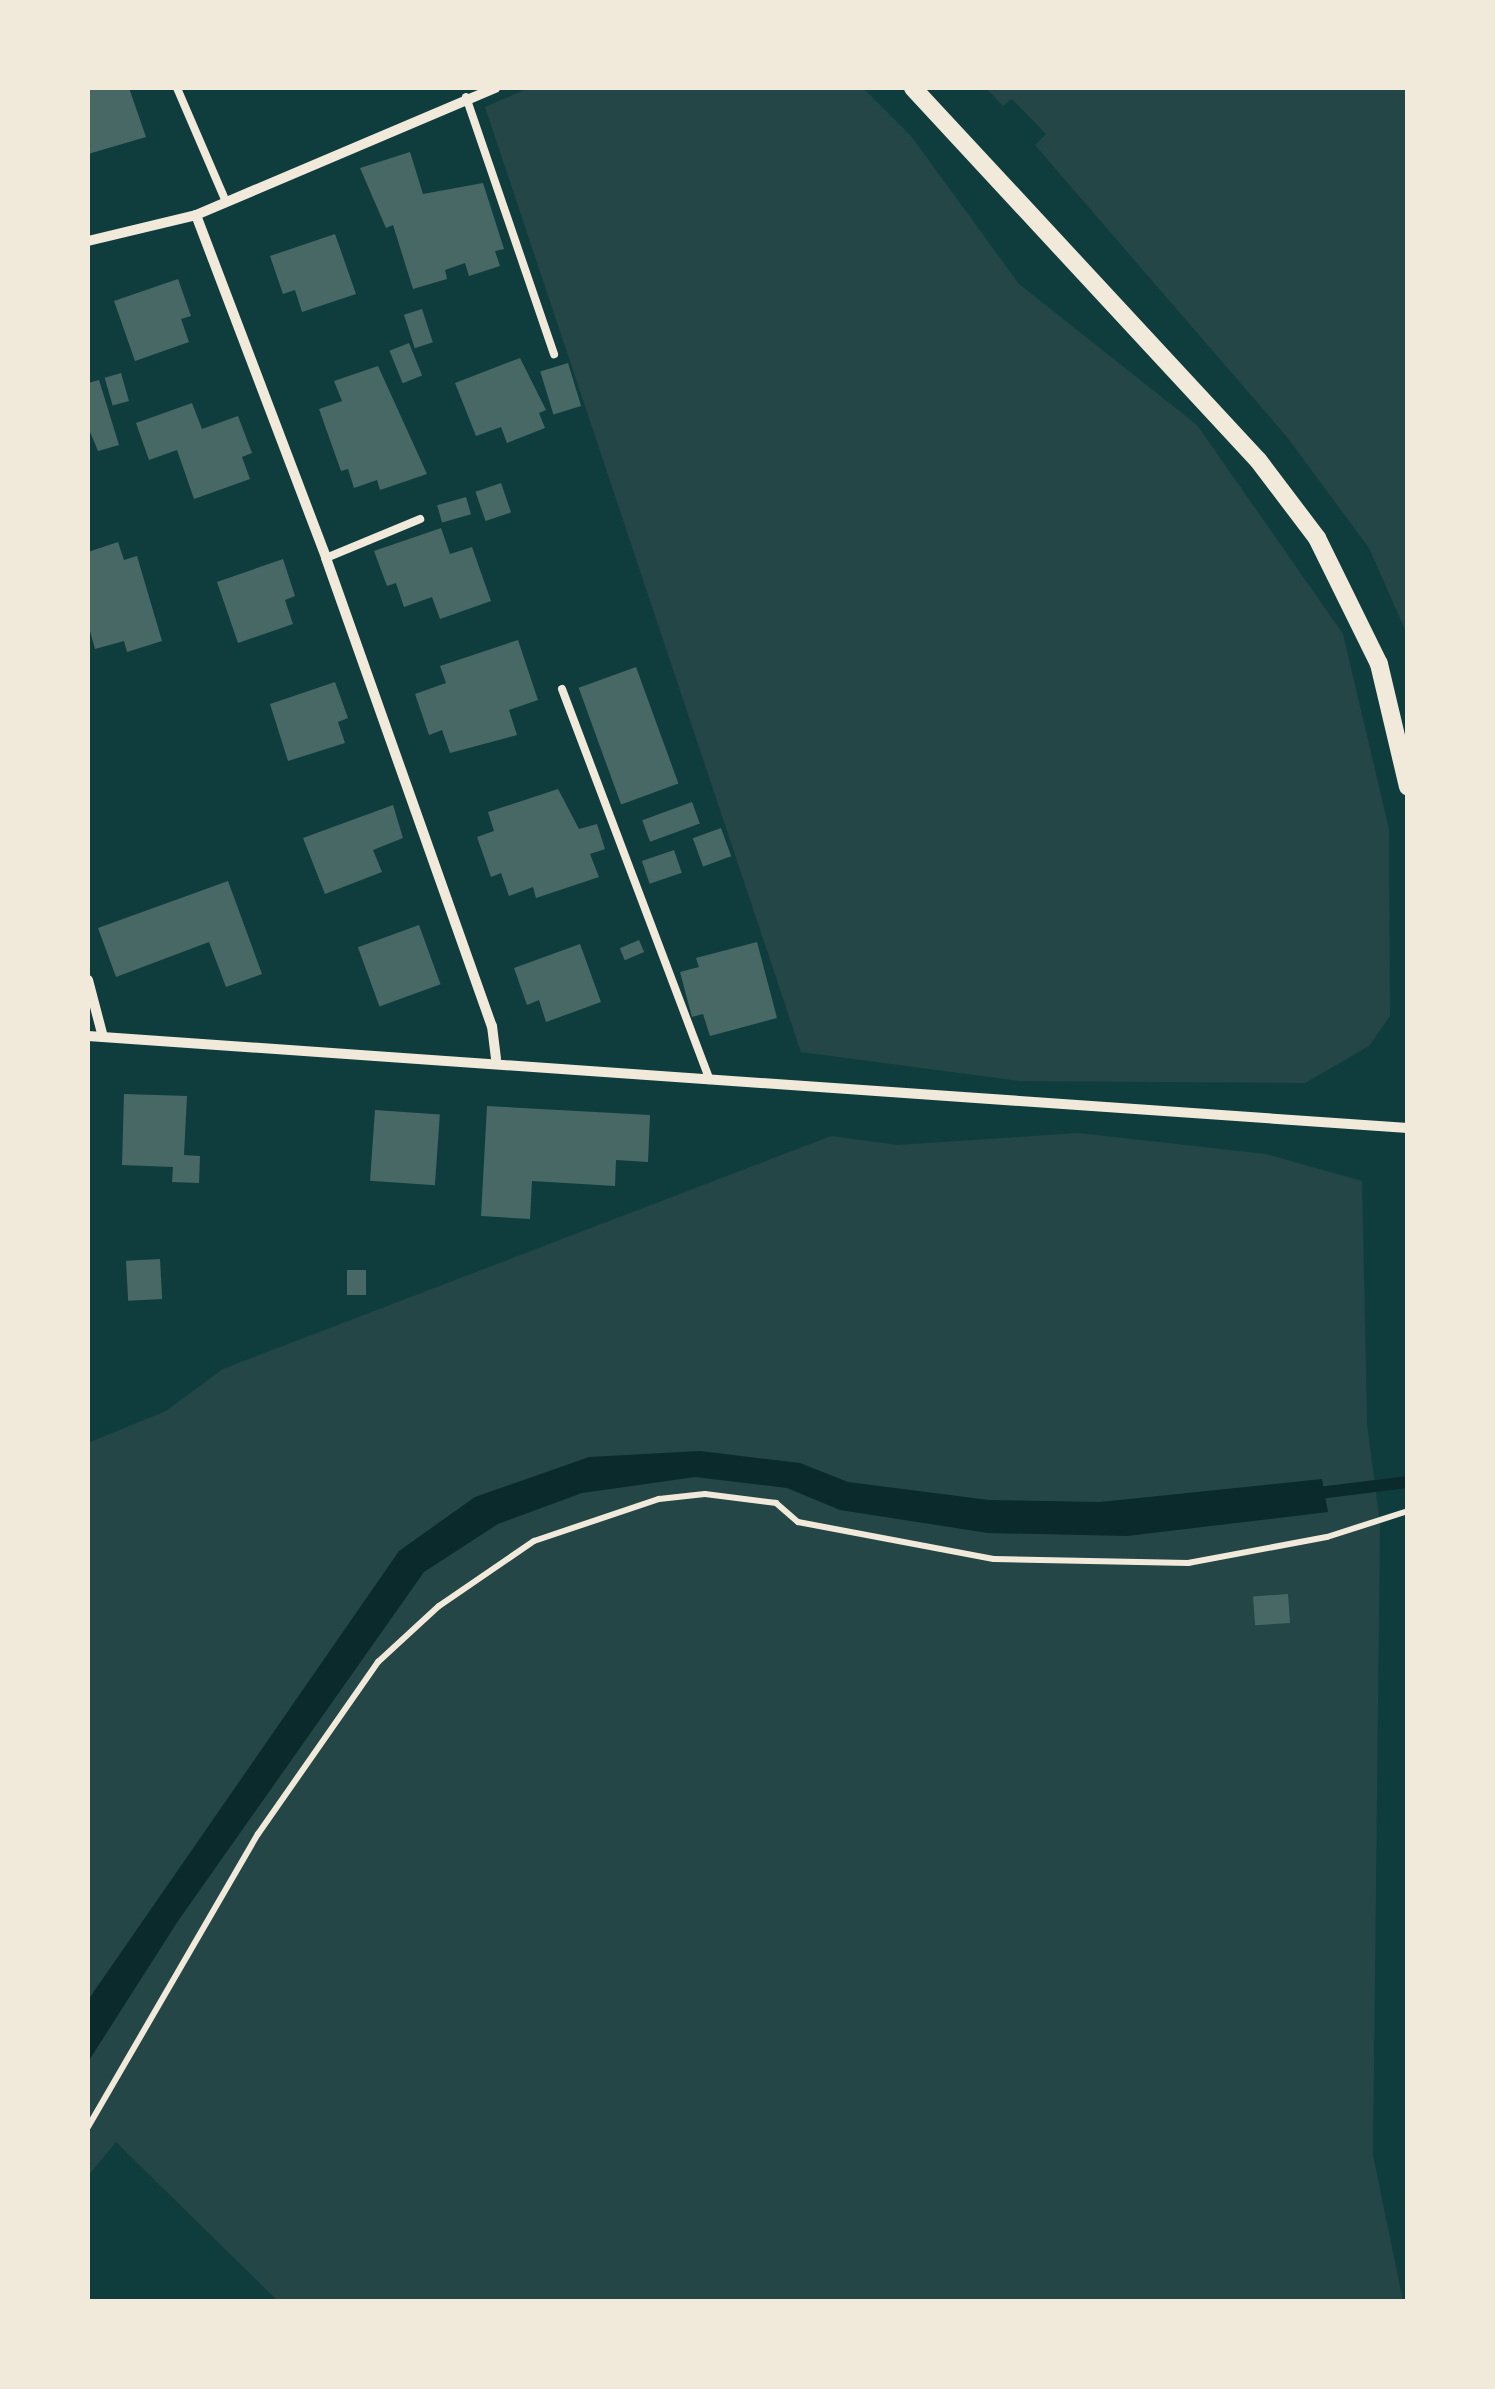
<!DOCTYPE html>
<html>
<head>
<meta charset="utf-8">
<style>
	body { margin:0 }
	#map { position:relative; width:1495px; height:2389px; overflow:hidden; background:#0f3d3e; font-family:"Nunito Sans",sans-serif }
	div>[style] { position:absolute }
	.green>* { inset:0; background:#244646 }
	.water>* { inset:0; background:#0a2a2b }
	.stream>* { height:12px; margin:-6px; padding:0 6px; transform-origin:6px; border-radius:6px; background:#0a2a2b }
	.building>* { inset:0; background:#486865; transform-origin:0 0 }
	.path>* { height:6px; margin:-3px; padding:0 3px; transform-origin:3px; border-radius:3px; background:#f1e9da }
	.service>* { height:8px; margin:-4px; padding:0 4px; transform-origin:4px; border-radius:4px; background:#f1e9da }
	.minor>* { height:10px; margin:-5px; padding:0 5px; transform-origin:5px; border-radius:5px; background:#f1e9da }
	.tertiary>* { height:18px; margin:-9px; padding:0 9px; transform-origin:9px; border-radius:9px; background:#f1e9da }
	span { translate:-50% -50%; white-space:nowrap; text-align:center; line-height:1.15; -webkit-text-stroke:8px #f1e9da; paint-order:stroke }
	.frame { position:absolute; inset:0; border:90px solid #f1e9da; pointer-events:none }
</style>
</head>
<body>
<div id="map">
	<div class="green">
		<i style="clip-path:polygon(529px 88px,863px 88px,911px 136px,1019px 284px,1197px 425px,1343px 634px,1389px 829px,1390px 1016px,1369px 1046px,1305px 1083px,1019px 1081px,801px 1052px,485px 107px)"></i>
		<i style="clip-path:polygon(986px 88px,1407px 88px,1407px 634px,1369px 548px,1287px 437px,1035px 145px,1046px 134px,1012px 99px,1003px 106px)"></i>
		<i style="clip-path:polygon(1078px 1133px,1266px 1154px,1362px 1181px,1367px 1424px,1380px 1524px,1373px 2155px,1403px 2301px,278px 2301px,116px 2142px,88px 2176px,88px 1443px,166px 1411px,223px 1369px,831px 1136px,898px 1145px)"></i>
	</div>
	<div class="water">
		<i style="clip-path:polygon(700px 1451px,800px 1463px,848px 1482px,989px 1500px,1100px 1502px,1322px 1479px,1328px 1512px,1127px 1536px,988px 1533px,840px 1510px,787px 1488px,695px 1477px,582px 1493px,498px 1524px,424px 1572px,178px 1921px,88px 2062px,88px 2000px,399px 1551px,475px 1497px,589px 1457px)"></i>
	</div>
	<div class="stream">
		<i style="left:1311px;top:1494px;width:98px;rotate:-7.1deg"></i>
	</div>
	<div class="building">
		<i style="clip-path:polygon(88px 88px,129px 88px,146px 137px,88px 154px)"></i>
		<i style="clip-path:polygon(410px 152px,423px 194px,483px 183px,504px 249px,495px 251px,500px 266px,469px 276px,465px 263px,445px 270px,447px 279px,413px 289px,393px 225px,386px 228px,360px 168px)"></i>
		<i style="clip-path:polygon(335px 234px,356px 294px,302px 312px,295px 290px,283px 294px,270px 256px)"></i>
		<i style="clip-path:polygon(178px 279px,191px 316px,181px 319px,189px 342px,135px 361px,114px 301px)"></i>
		<i style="left:422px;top:309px;width:35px;height:19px;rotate:72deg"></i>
		<i style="left:409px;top:343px;width:35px;height:21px;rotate:68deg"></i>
		<i style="clip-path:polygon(520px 358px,546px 410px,539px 413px,545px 428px,507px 443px,501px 427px,476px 436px,455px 383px)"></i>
		<i style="left:568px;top:363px;width:45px;height:29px;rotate:73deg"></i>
		<i style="clip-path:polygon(378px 366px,427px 474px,380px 490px,377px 480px,354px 488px,348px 469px,341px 471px,319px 409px,342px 401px,334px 381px)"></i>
		<i style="left:121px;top:373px;width:29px;height:17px;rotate:74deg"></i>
		<i style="clip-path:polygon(99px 380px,119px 445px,98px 451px,88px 427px,88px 383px)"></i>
		<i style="clip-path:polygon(192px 403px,202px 429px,238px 416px,252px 453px,242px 457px,250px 479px,194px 499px,177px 450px,149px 460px,136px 423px)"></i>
		<i style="left:501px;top:483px;width:31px;height:27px;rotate:71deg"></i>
		<i style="left:466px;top:497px;width:18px;height:30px;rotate:74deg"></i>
		<i style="clip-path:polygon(441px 528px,450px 554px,472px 547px,491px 601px,440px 619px,432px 597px,404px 607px,396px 583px,387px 586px,374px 551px)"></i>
		<i style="clip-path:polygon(118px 542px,124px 560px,137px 556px,162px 641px,127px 652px,124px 641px,95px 649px,88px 624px,88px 552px)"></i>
		<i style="clip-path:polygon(283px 559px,295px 596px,285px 600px,293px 624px,238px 643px,217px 582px)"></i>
		<i style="clip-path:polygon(518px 640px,538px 700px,509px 710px,517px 735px,450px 753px,442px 730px,429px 735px,415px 694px,446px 683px,440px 666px)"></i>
		<i style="left:636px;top:667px;width:124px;height:61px;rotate:70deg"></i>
		<i style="clip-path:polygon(335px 682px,348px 718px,338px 722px,345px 743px,288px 761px,270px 704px)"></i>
		<i style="clip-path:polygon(558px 789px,579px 829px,597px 824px,605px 849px,590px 854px,599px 877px,536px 898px,533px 887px,509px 896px,501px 873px,491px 877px,477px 837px,494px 831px,488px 812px)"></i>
		<i style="left:692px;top:802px;width:23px;height:53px;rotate:70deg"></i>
		<i style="clip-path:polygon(393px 805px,403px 838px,373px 850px,382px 872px,325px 894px,303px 838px)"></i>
		<i style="left:721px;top:828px;width:30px;height:30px;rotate:70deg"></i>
		<i style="left:674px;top:850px;width:24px;height:34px;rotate:71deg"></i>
		<i style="clip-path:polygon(228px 881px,262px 974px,226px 987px,209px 942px,116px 977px,98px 928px)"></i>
		<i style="left:419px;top:925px;width:63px;height:65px;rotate:70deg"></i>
		<i style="left:639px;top:940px;width:13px;height:21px;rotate:67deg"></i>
		<i style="clip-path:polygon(757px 942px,777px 1018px,710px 1036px,703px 1014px,692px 1017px,680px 972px,699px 967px,696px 958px)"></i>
		<i style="clip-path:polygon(580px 944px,601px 1002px,546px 1022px,539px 1000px,527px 1005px,514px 968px)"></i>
		<i style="clip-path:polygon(124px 1094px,187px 1096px,184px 1155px,200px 1156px,199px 1183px,172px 1182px,173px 1167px,122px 1165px)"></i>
		<i style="clip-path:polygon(487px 1106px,650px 1115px,648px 1162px,616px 1160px,615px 1186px,532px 1181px,530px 1219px,481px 1216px)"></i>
		<i style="left:375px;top:1110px;width:65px;height:71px;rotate:4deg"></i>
		<i style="left:160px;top:1259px;width:40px;height:34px;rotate:87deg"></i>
		<i style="left:347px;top:1270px;width:19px;height:25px"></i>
		<i style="left:1288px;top:1594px;width:29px;height:35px;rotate:86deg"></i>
	</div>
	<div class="path">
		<i style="left:88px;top:2127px;width:339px;rotate:-59.9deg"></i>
		<i style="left:258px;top:1834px;width:210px;rotate:-55.1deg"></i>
		<i style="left:378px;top:1662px;width:83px;rotate:-42.6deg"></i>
		<i style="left:439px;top:1606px;width:115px;rotate:-34.4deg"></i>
		<i style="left:534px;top:1541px;width:132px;rotate:-18.6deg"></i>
		<i style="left:659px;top:1499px;width:46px;rotate:-6.2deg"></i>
		<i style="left:705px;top:1494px;width:72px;rotate:7.2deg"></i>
		<i style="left:776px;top:1503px;width:29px;rotate:41deg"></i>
		<i style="left:798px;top:1522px;width:199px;rotate:10.7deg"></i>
		<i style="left:994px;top:1559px;width:194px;rotate:1.2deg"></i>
		<i style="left:1188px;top:1563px;width:141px;rotate:-10.6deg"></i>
		<i style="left:1327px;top:1537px;width:85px;rotate:-17.8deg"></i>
	</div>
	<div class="service">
		<i style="left:177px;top:88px;width:124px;rotate:66.7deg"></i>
		<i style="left:466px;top:97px;width:272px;rotate:71.1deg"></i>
		<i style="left:326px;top:558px;width:102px;rotate:-22.5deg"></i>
		<i style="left:562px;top:689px;width:418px;rotate:69.3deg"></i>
	</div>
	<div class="minor">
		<i style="left:196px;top:215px;width:367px;rotate:69.2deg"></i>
		<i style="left:326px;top:558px;width:497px;rotate:70.5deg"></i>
		<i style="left:492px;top:1026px;width:33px;rotate:83deg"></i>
		<i style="left:88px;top:241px;width:111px;rotate:-13.5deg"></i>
		<i style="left:196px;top:215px;width:325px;rotate:-23deg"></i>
		<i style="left:88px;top:980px;width:59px;rotate:75.3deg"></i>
		<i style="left:88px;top:1036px;width:1323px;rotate:3.99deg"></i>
	</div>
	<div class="tertiary">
		<i style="left:913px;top:88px;width:507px;rotate:47.16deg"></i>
		<i style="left:1258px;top:460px;width:98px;rotate:52.9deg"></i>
		<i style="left:1317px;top:538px;width:140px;rotate:63.8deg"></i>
		<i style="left:1379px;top:664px;width:126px;rotate:76.7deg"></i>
	</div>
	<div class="frame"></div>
</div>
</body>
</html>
